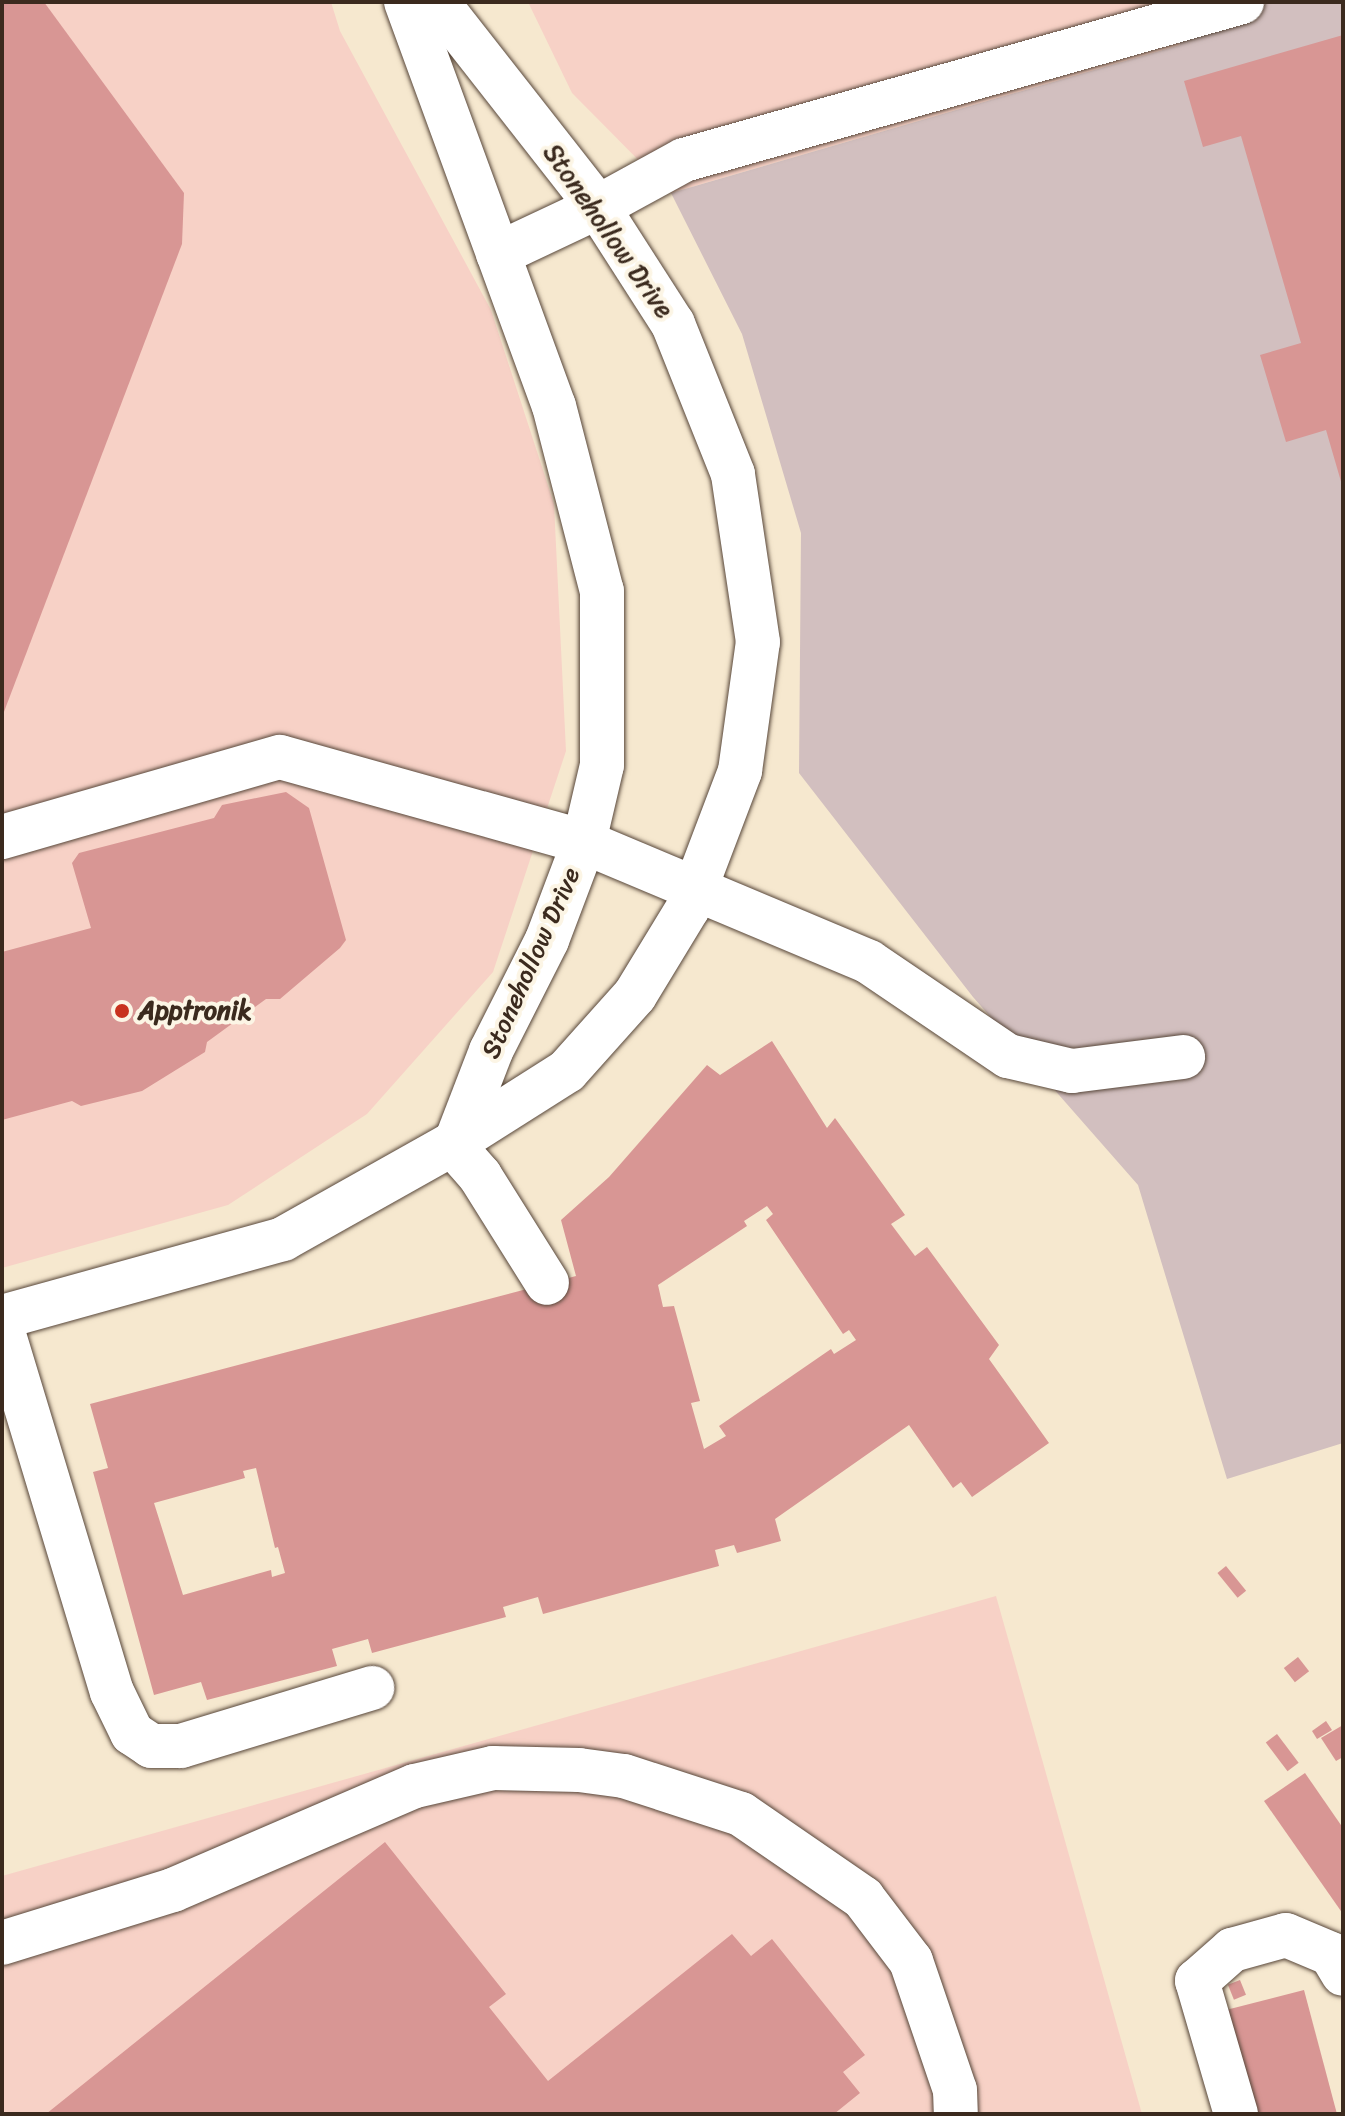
<!DOCTYPE html>
<html>
<head>
<meta charset="utf-8">
<style>
	body { margin:0 }
	#map { position:relative; width:1345px; height:2116px; overflow:hidden; background:#f6e8cf; font-family:Sriracha,sans-serif }
	div>[style] { position:absolute }
	.built>* { inset:0; background:#f7d1c6 }
	.industrial>* { inset:0; background:#d2bfbf }
	.building>* { inset:0; background:#d89694; transform-origin:0 0 }
	.roads { filter:drop-shadow(0 0 2px #574639) drop-shadow(0 0 2px #574639) }
	.minor>* { height:44px; margin:-22px; padding:0 22px; transform-origin:22px; border-radius:22px; background:#fff }
	.dots>* { width:22px; height:22px; translate:-50% -50%; box-sizing:border-box; border:4px solid #fcf5e5; border-radius:50% }
	span { translate:-50% -50%; white-space:nowrap; text-align:center; line-height:1.15; -webkit-text-stroke:8px #fcf5e5; paint-order:stroke }
	.street-label { font-size:26px; color:#3b2a1e }
	.poi-label { font-size:26px; color:#3b2a1e; font-weight:700 }
	.left { translate:0 -50%; text-align:left }
	.frame { position:absolute; inset:0; border:4px solid #3b2a1e; pointer-events:none }
</style>
</head>
<body>
<div id="map">
	<div class="built">
		<i style="clip-path:polygon(2px 2px,331px 2px,340px 31px,491px 310px,554px 504px,566px 751px,493px 972px,367px 1114px,228px 1205px,2px 1268px)"></i>
		<i style="clip-path:polygon(528px 2px,1168px 2px,1181px 45px,671px 193px,572px 93px)"></i>
		<i style="clip-path:polygon(996px 1596px,1142px 2114px,2px 2114px,2px 1876px)"></i>
	</div>
	<div class="industrial">
		<i style="clip-path:polygon(1168px 2px,1343px 2px,1343px 1443px,1227px 1479px,1138px 1185px,973px 997px,799px 773px,801px 533px,742px 334px,671px 193px,1180px 45px)"></i>
	</div>
	<div class="building">
		<i style="clip-path:polygon(2px 2px,44px 2px,184px 193px,182px 244px,2px 717px)"></i>
		<i style="clip-path:polygon(1343px 35px,1343px 485px,1342px 485px,1326px 430px,1286px 442px,1260px 355px,1301px 343px,1241px 136px,1203px 147px,1184px 81px)"></i>
		<i style="clip-path:polygon(286px 792px,309px 808px,346px 940px,340px 948px,280px 999px,266px 999px,207px 1042px,205px 1052px,142px 1091px,81px 1106px,72px 1101px,2px 1120px,2px 952px,91px 928px,72px 863px,79px 853px,214px 818px,222px 805px)"></i>
		<i style="clip-path:polygon(evenodd,772px 1041px,827px 1128px,835px 1118px,905px 1215px,891px 1224px,915px 1256px,927px 1247px,999px 1345px,989px 1359px,1049px 1443px,972px 1497px,961px 1482px,953px 1488px,909px 1425px,775px 1519px,781px 1541px,737px 1553px,734px 1545px,715px 1550px,719px 1566px,543px 1614px,538px 1597px,503px 1607px,506px 1617px,372px 1653px,368px 1639px,332px 1649px,337px 1666px,207px 1700px,201px 1682px,154px 1695px,93px 1472px,108px 1468px,90px 1404px,576px 1276px,561px 1220px,609px 1177px,707px 1065px,720px 1075px,772px 1041px,767px 1206px,773px 1214px,766px 1220px,843px 1334px,849px 1330px,856px 1340px,834px 1354px,831px 1349px,719px 1426px,726px 1436px,704px 1449px,691px 1403px,700px 1401px,674px 1306px,663px 1307px,658px 1285px,747px 1226px,744px 1221px,767px 1206px,772px 1041px,256px 1468px,275px 1548px,278px 1547px,285px 1573px,272px 1577px,271px 1570px,183px 1595px,154px 1503px,245px 1478px,243px 1471px,256px 1468px)"></i>
		<i style="left:1226px;top:1566px;width:32px;height:11px;rotate:51deg"></i>
		<i style="left:1298px;top:1657px;width:18px;height:18px;rotate:52deg"></i>
		<i style="clip-path:polygon(1326px 1721px,1332px 1730px,1317px 1739px,1312px 1731px)"></i>
		<i style="clip-path:polygon(1343px 1725px,1343px 1757px,1336px 1761px,1321px 1738px)"></i>
		<i style="left:1277px;top:1734px;width:36px;height:14px;rotate:53deg"></i>
		<i style="clip-path:polygon(1305px 1773px,1343px 1828px,1343px 1914px,1264px 1801px)"></i>
		<i style="clip-path:polygon(385px 1842px,506px 1994px,489px 2007px,548px 2081px,732px 1934px,751px 1956px,772px 1939px,865px 2055px,843px 2072px,860px 2093px,834px 2114px,46px 2114px)"></i>
		<i style="left:1240px;top:1980px;width:16px;height:13px;rotate:68deg"></i>
		<i style="clip-path:polygon(1304px 1990px,1337px 2114px,1254px 2114px,1226px 2010px)"></i>
	</div>
	<div class="roads">
		<div class="minor">
			<i style="left:406px;top:2px;width:430px;rotate:69.9deg"></i>
			<i style="left:554px;top:406px;width:191px;rotate:75.5deg"></i>
			<i style="left:602px;top:591px;width:174px;rotate:90deg"></i>
			<i style="left:602px;top:765px;width:79px;rotate:103.2deg"></i>
			<i style="left:584px;top:842px;width:105px;rotate:110.7deg"></i>
			<i style="left:547px;top:940px;width:124px;rotate:116.8deg"></i>
			<i style="left:491px;top:1051px;width:94px;rotate:111.1deg"></i>
			<i style="left:498px;top:254px;width:110px;rotate:-25.2deg"></i>
			<i style="left:598px;top:207px;width:98px;rotate:-28.7deg"></i>
			<i style="left:684px;top:160px;width:580px;rotate:-15.81deg"></i>
			<i style="left:2px;top:837px;width:289px;rotate:-16.1deg"></i>
			<i style="left:280px;top:757px;width:316px;rotate:15.6deg"></i>
			<i style="left:584px;top:842px;width:309px;rotate:22.8deg"></i>
			<i style="left:869px;top:962px;width:168px;rotate:34.1deg"></i>
			<i style="left:1008px;top:1056px;width:66px;rotate:13.2deg"></i>
			<i style="left:1072px;top:1071px;width:112px;rotate:-7.2deg"></i>
			<i style="left:452px;top:1144px;width:43px;rotate:48.8deg"></i>
			<i style="left:480px;top:1176px;width:126px;rotate:57.9deg"></i>
			<i style="left:2px;top:1317px;width:292px;rotate:-15.5deg"></i>
			<i style="left:283px;top:1239px;width:194px;rotate:-29.3deg"></i>
			<i style="left:452px;top:1144px;width:136px;rotate:-32.4deg"></i>
			<i style="left:567px;top:1071px;width:102px;rotate:-48.2deg"></i>
			<i style="left:635px;top:995px;width:102px;rotate:-58.7deg"></i>
			<i style="left:688px;top:908px;width:147px;rotate:-69.2deg"></i>
			<i style="left:740px;top:771px;width:130px;rotate:-82.1deg"></i>
			<i style="left:758px;top:642px;width:170px;rotate:-98.5deg"></i>
			<i style="left:733px;top:474px;width:162px;rotate:-111.8deg"></i>
			<i style="left:673px;top:324px;width:139px;rotate:-122.7deg"></i>
			<i style="left:598px;top:207px;width:261px;rotate:-128.1deg"></i>
			<i style="left:2px;top:1328px;width:380px;rotate:73.2deg"></i>
			<i style="left:112px;top:1692px;width:46px;rotate:64deg"></i>
			<i style="left:132px;top:1733px;width:23px;rotate:34deg"></i>
			<i style="left:151px;top:1746px;width:30px"></i>
			<i style="left:181px;top:1746px;width:200px;rotate:-16.9deg"></i>
			<i style="left:2px;top:1943px;width:179px;rotate:-17.2deg"></i>
			<i style="left:173px;top:1890px;width:263px;rotate:-23.3deg"></i>
			<i style="left:415px;top:1786px;width:80px;rotate:-13deg"></i>
			<i style="left:493px;top:1768px;width:86px;rotate:1.3deg"></i>
			<i style="left:579px;top:1770px;width:45px;rotate:7.6deg"></i>
			<i style="left:624px;top:1776px;width:123px;rotate:18deg"></i>
			<i style="left:741px;top:1814px;width:148px;rotate:34.5deg"></i>
			<i style="left:863px;top:1898px;width:79px;rotate:52.7deg"></i>
			<i style="left:911px;top:1961px;width:136px;rotate:71.2deg"></i>
			<i style="left:955px;top:2090px;width:24px;rotate:88deg"></i>
			<i style="left:1236px;top:2114px;width:139px;rotate:-106.3deg"></i>
			<i style="left:1197px;top:1981px;width:47px;rotate:-41.5deg"></i>
			<i style="left:1232px;top:1950px;width:56px;rotate:-15.5deg"></i>
			<i style="left:1286px;top:1935px;width:49px;rotate:22.9deg"></i>
			<i style="left:1331px;top:1954px;width:23px;rotate:59deg"></i>
		</div>
	</div>
	<div class="dots">
		<i style="left:122px;top:1011px;background:#c8321e"></i>
	</div>
	<div class="street-label">
		<span style="left:608px;top:231px;rotate:55deg">Stonehollow Drive</span>
		<span style="left:531px;top:963px;rotate:-66deg">Stonehollow Drive</span>
	</div>
	<div class="poi-label">
		<span class="left" style="left:138px;top:1011px">Apptronik</span>
	</div>
	<div class="frame"></div>
</div>
</body>
</html>
